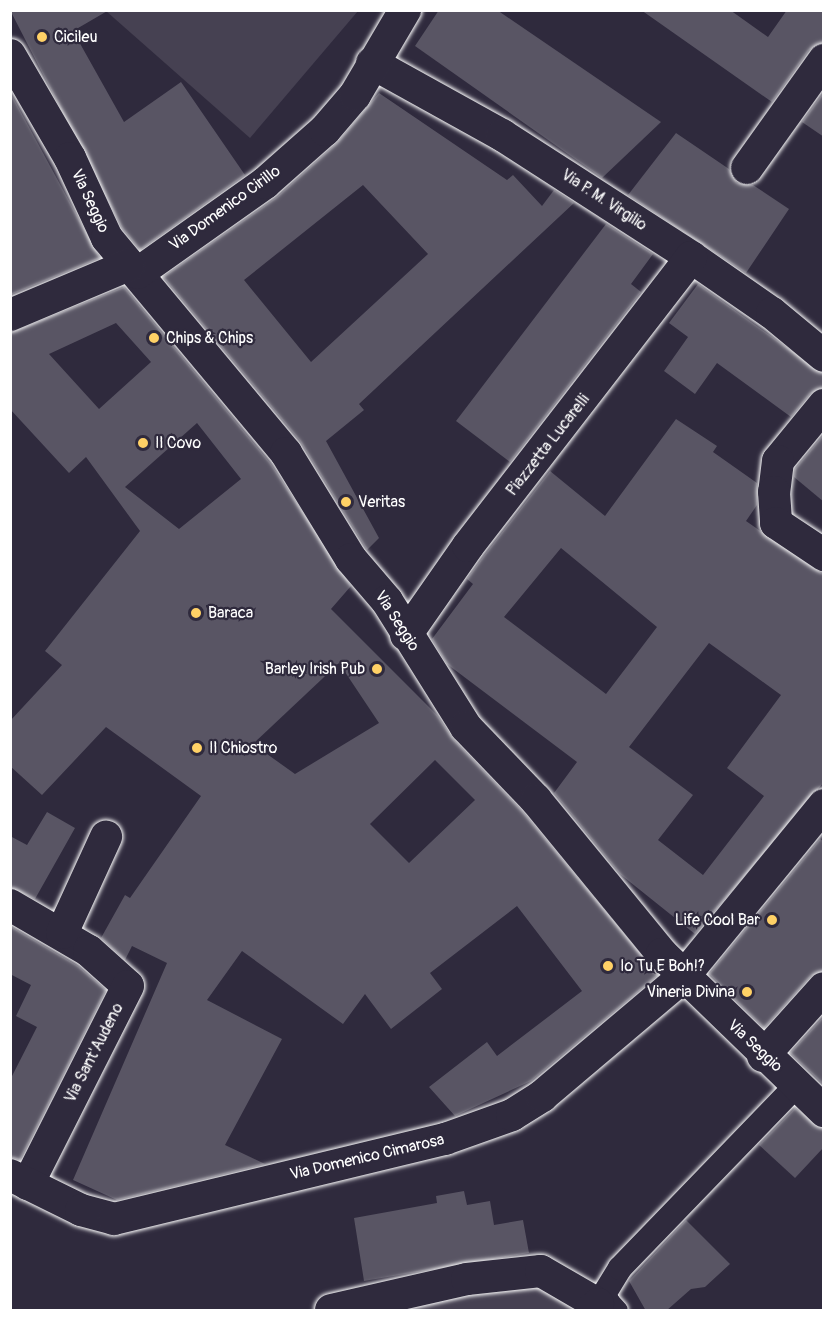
<!DOCTYPE html>
<html>
<head>
<meta charset="utf-8">
<style>
	body { margin:0 }
	#map { position:relative; width:834px; height:1321px; overflow:hidden; background:#2f2a3d; font-family:Pangolin,sans-serif }
	div>[style] { position:absolute }
	.green>* { inset:0; background:#464152 }
	.building>* { inset:0; background:#595564 }
	.roads { filter:drop-shadow(0 0 2px #fff) drop-shadow(0 0 2px #fff) }
	.service>* { height:16px; margin:-8px; padding:0 8px; transform-origin:8px; border-radius:8px; background:#2f2a3d }
	.pedestrian>* { height:24px; margin:-12px; padding:0 12px; transform-origin:12px; border-radius:12px; background:#2f2a3d }
	.minor>* { height:32px; margin:-16px; padding:0 16px; transform-origin:16px; border-radius:16px; background:#2f2a3d }
	.dots>* { width:16px; height:16px; translate:-50% -50%; box-sizing:border-box; border:3px solid #2f2a3d; border-radius:50% }
	span { translate:-50% -50%; white-space:nowrap; text-align:center; line-height:1.15; -webkit-text-stroke:4.5px #2f2a3d; paint-order:stroke }
	.poi-label { font-size:16px; color:#fff }
	.left { translate:0 -50%; text-align:left }
	.right { translate:-100% -50%; text-align:right }
	.street-label { font-size:16px; color:#fff }
	.frame { position:absolute; inset:0; border:12px solid #fff; pointer-events:none }
</style>
</head>
<body>
<div id="map">
	<div class="green">
		<i style="clip-path:polygon(106px 11px,358px 11px,250px 138px)"></i>
		<i style="clip-path:polygon(546px 1286px,569px 1295px,574px 1309px,389px 1310px,449px 1296px)"></i>
	</div>
	<div class="building">
		<i style="clip-path:polygon(10px 10px,109px 10px,73px 31px,124px 122px,181px 82px,245px 175px,140px 250px,122px 228px)"></i>
		<i style="clip-path:polygon(439px 10px,497px 10px,661px 122px,602px 178px,415px 46px)"></i>
		<i style="clip-path:polygon(641px 10px,730px 10px,768px 37px,787px 10px,824px 10px,824px 42px,809px 50px,772px 102px)"></i>
		<i style="clip-path:polygon(10px 92px,100px 258px,10px 295px)"></i>
		<i style="clip-path:polygon(824px 92px,824px 137px,802px 122px)"></i>
		<i style="clip-path:polygon(evenodd,379px 93px,507px 180px,513px 175px,542px 206px,554px 190px,574px 203px,359px 404px,364px 410px,326px 441px,379px 538px,367px 550px,300px 441px,163px 277px,277px 197px,337px 143px,379px 93px,363px 185px,428px 254px,311px 362px,244px 280px,363px 185px)"></i>
		<i style="clip-path:polygon(676px 133px,729px 169px,737px 183px,753px 185px,789px 209px,746px 273px,628px 195px)"></i>
		<i style="clip-path:polygon(606px 224px,653px 254px,631px 284px,641px 292px,510px 462px,456px 421px)"></i>
		<i style="clip-path:polygon(698px 284px,824px 374px,824px 387px,810px 394px,791px 417px,717px 363px,695px 394px,664px 371px,688px 337px,669px 323px)"></i>
		<i style="clip-path:polygon(evenodd,124px 287px,271px 464px,351px 586px,331px 609px,437px 715px,453px 739px,523px 812px,658px 975px,531px 1081px,455px 1116px,429px 1087px,487px 1042px,497px 1056px,582px 991px,517px 906px,430px 973px,442px 989px,391px 1029px,365px 994px,343px 1024px,242px 951px,207px 1000px,282px 1039px,225px 1145px,265px 1164px,117px 1200px,73px 1180px,167px 963px,132px 946px,125px 960px,101px 938px,125px 895px,130px 898px,201px 796px,106px 727px,42px 795px,10px 766px,10px 721px,62px 665px,45px 651px,140px 531px,86px 457px,69px 473px,10px 409px,10px 333px,124px 287px,116px 323px,151px 362px,99px 409px,49px 354px,116px 323px,124px 287px,197px 423px,241px 479px,179px 529px,125px 487px,197px 423px,124px 287px,339px 663px,379px 723px,295px 774px,253px 744px,339px 663px,124px 287px,435px 760px,475px 800px,409px 863px,370px 824px,435px 760px)"></i>
		<i style="clip-path:polygon(evenodd,676px 419px,717px 446px,713px 452px,757px 483px,757px 505px,746px 521px,824px 575px,824px 782px,695px 934px,620px 874px,554px 793px,577px 762px,447px 664px,432px 639px,473px 584px,467px 579px,483px 557px,550px 471px,605px 516px,676px 419px,561px 548px,657px 627px,606px 694px,504px 617px,561px 548px,676px 419px,709px 643px,781px 695px,727px 768px,764px 796px,703px 875px,658px 840px,693px 795px,629px 747px,709px 643px)"></i>
		<i style="clip-path:polygon(824px 434px,824px 502px,794px 477px,795px 469px)"></i>
		<i style="clip-path:polygon(47px 812px,75px 828px,35px 899px,10px 887px,10px 836px,27px 845px)"></i>
		<i style="clip-path:polygon(820px 839px,824px 842px,824px 971px,811px 976px,764px 1028px,709px 974px)"></i>
		<i style="clip-path:polygon(10px 926px,78px 966px,106px 990px,20px 1160px,10px 1157px,10px 1080px,37px 1027px,16px 1016px,31px 985px,10px 974px)"></i>
		<i style="clip-path:polygon(824px 1016px,824px 1085px,790px 1053px)"></i>
		<i style="clip-path:polygon(795px 1108px,824px 1128px,824px 1147px,795px 1178px,759px 1145px)"></i>
		<i style="clip-path:polygon(464px 1191px,467px 1205px,490px 1201px,494px 1225px,523px 1220px,529px 1253px,364px 1281px,354px 1218px,437px 1203px,436px 1196px)"></i>
		<i style="clip-path:polygon(686px 1220px,730px 1264px,705px 1287px,691px 1289px,666px 1311px,646px 1311px,629px 1281px)"></i>
	</div>
	<div class="roads">
		<div class="service">
			<i style="left:598px;top:1304px;width:14px;rotate:-17deg"></i>
			<i style="left:611px;top:1300px;width:13px;rotate:48deg"></i>
		</div>
		<div class="pedestrian">
			<i style="left:598px;top:1304px;width:42px;rotate:-58.6deg"></i>
			<i style="left:620px;top:1268px;width:255px;rotate:-46deg"></i>
		</div>
		<div class="minor">
			<i style="left:10px;top:55px;width:119px;rotate:59.8deg"></i>
			<i style="left:70px;top:158px;width:88px;rotate:65.2deg"></i>
			<i style="left:107px;top:238px;width:280px;rotate:50.2deg"></i>
			<i style="left:286px;top:453px;width:124px;rotate:58.5deg"></i>
			<i style="left:351px;top:559px;width:55px;rotate:49.4deg"></i>
			<i style="left:387px;top:601px;width:149px;rotate:57.9deg"></i>
			<i style="left:466px;top:727px;width:101px;rotate:46.2deg"></i>
			<i style="left:536px;top:800px;width:199px;rotate:50.7deg"></i>
			<i style="left:662px;top:954px;width:226px;rotate:44.1deg"></i>
			<i style="left:372px;top:63px;width:149px;rotate:29deg"></i>
			<i style="left:502px;top:135px;width:225px;rotate:32.8deg"></i>
			<i style="left:691px;top:257px;width:98px;rotate:34.7deg"></i>
			<i style="left:772px;top:313px;width:67px;rotate:39.6deg"></i>
			<i style="left:747px;top:168px;width:133px;rotate:-54.5deg"></i>
			<i style="left:138px;top:273px;width:156px;rotate:-35.3deg"></i>
			<i style="left:265px;top:183px;width:80px;rotate:-41.5deg"></i>
			<i style="left:325px;top:130px;width:46px;rotate:-49.4deg"></i>
			<i style="left:355px;top:95px;width:99px;rotate:-59.5deg"></i>
			<i style="left:10px;top:315px;width:129px;rotate:-22.8deg"></i>
			<i style="left:824px;top:405px;width:72px;rotate:129.4deg"></i>
			<i style="left:778px;top:461px;width:31px;rotate:97deg"></i>
			<i style="left:774px;top:492px;width:31px;rotate:86deg"></i>
			<i style="left:776px;top:523px;width:58px;rotate:33.7deg"></i>
			<i style="left:406px;top:635px;width:108px;rotate:-55.1deg"></i>
			<i style="left:468px;top:546px;width:365px;rotate:-52.3deg"></i>
			<i style="left:10px;top:905px;width:91px;rotate:30.2deg"></i>
			<i style="left:89px;top:951px;width:52px;rotate:41.9deg"></i>
			<i style="left:128px;top:986px;width:222px;rotate:116.8deg"></i>
			<i style="left:62px;top:933px;width:106px;rotate:-65.4deg"></i>
			<i style="left:763px;top:1056px;width:91px;rotate:-48.1deg"></i>
			<i style="left:10px;top:1175px;width:79px;rotate:26.2deg"></i>
			<i style="left:81px;top:1210px;width:34px;rotate:15deg"></i>
			<i style="left:114px;top:1219px;width:341px;rotate:-13.6deg"></i>
			<i style="left:445px;top:1139px;width:71px;rotate:-19.7deg"></i>
			<i style="left:512px;top:1115px;width:36px;rotate:-32deg"></i>
			<i style="left:542px;top:1096px;width:186px;rotate:-40.2deg"></i>
			<i style="left:684px;top:976px;width:221px;rotate:-50.7deg"></i>
			<i style="left:331px;top:1310px;width:139px;rotate:-12.8deg"></i>
			<i style="left:467px;top:1279px;width:74px;rotate:-6.2deg"></i>
			<i style="left:541px;top:1271px;width:66px;rotate:30.1deg"></i>
			<i style="left:598px;top:1304px;width:9px;rotate:139deg"></i>
		</div>
	</div>
	<div class="dots">
		<i style="left:42px;top:37px;background:#ffd166"></i>
		<i style="left:154px;top:338px;background:#ffd166"></i>
		<i style="left:143px;top:443px;background:#ffd166"></i>
		<i style="left:346px;top:502px;background:#ffd166"></i>
		<i style="left:196px;top:613px;background:#ffd166"></i>
		<i style="left:377px;top:669px;background:#ffd166"></i>
		<i style="left:197px;top:748px;background:#ffd166"></i>
		<i style="left:772px;top:920px;background:#ffd166"></i>
		<i style="left:608px;top:966px;background:#ffd166"></i>
		<i style="left:747px;top:992px;background:#ffd166"></i>
	</div>
	<div class="poi-label">
		<span class="left" style="left:54px;top:37px">Cicileu</span>
		<span class="left" style="left:166px;top:338px">Chips &amp; Chips</span>
		<span class="left" style="left:155px;top:443px">Il Covo</span>
		<span class="left" style="left:358px;top:502px">Veritas</span>
		<span class="left" style="left:208px;top:613px">Baraca</span>
		<span class="right" style="left:365px;top:669px">Barley Irish Pub</span>
		<span class="left" style="left:209px;top:748px">Il Chiostro</span>
		<span class="right" style="left:760px;top:920px">Life Cool Bar</span>
		<span class="left" style="left:620px;top:966px">Io Tu E Boh!?</span>
		<span class="right" style="left:735px;top:992px">Vineria Divina</span>
	</div>
	<div class="street-label">
		<span style="left:604px;top:200px;rotate:33deg">Via P. M. Virgilio</span>
		<span style="left:90px;top:201px;rotate:65deg">Via Seggio</span>
		<span style="left:225px;top:208px;rotate:-36deg">Via Domenico Cirillo</span>
		<span style="left:548px;top:445px;rotate:-52deg">Piazzetta Lucarelli</span>
		<span style="left:397px;top:621px;rotate:57deg">Via Seggio</span>
		<span style="left:755px;top:1046px;rotate:43deg">Via Seggio</span>
		<span style="left:94px;top:1053px;rotate:-63deg">Via Sant'Audeno</span>
		<span style="left:367px;top:1157px;rotate:-13deg">Via Domenico Cimarosa</span>
	</div>
	<div class="frame"></div>
</div>
</body>
</html>
